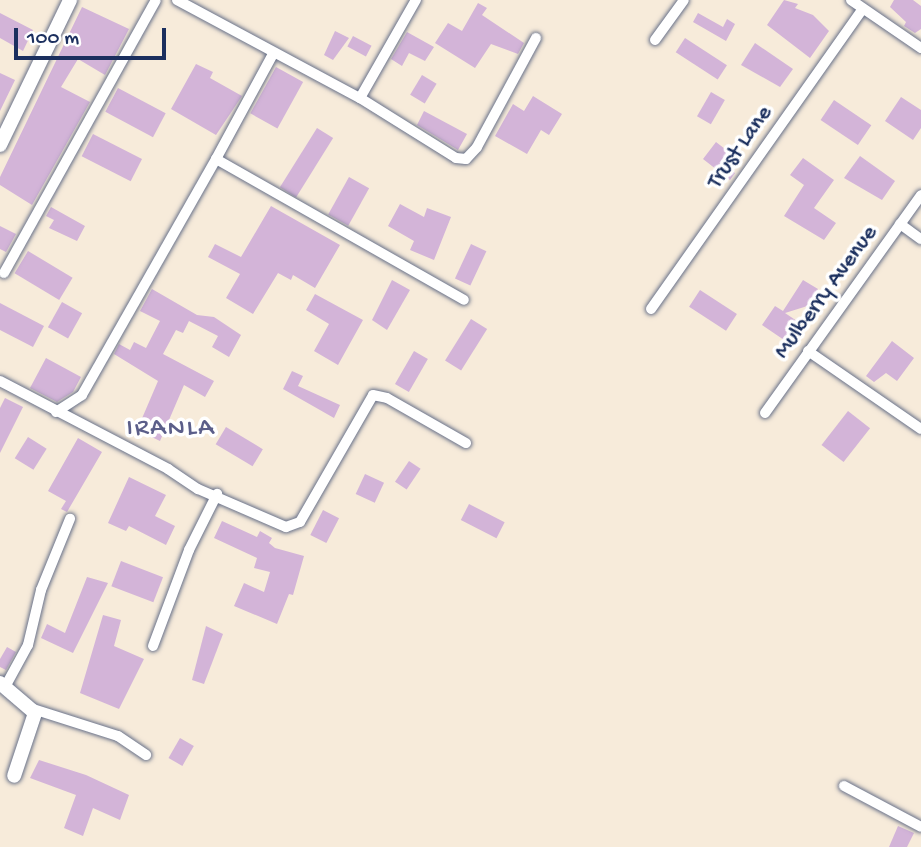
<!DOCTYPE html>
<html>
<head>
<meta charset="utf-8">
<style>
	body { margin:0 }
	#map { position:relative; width:921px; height:847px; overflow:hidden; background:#f7ebda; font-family:"Gochi Hand",sans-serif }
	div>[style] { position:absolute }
	.building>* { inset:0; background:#d3b4d8; transform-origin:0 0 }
	.roads { filter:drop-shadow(0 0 2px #687189) drop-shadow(0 0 2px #687189) }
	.street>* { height:10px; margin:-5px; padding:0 5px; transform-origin:5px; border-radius:5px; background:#fff }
	.secondary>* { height:14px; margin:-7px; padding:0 7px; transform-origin:7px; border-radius:7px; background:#fff }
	span { translate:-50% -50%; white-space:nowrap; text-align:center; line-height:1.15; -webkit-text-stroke:7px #fff; paint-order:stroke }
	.street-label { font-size:23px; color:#1b2f5e }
	.quarter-label { font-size:26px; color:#5b5e89; letter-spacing:2px }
	.scale { position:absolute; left:14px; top:28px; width:152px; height:32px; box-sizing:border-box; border:4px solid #1b2f5e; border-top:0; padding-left:9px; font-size:21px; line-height:24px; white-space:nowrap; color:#1b2f5e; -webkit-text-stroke:5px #fff; paint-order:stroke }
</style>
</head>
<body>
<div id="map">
	<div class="building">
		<i style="clip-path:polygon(784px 0,798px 4px,795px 8px,813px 15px,829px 31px,810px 58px,767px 25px)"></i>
		<i style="clip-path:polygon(894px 0,913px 0,921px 6px,921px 29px,915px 33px,904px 26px,906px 22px,890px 7px)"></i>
		<i style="clip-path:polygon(478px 3px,487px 8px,482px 15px,524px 43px,518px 54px,491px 44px,475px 68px,435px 43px,448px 23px,462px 31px)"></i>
		<i style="clip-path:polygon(82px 7px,129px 29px,105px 75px,78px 59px,61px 87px,90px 102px,32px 205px,0 185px,0 177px)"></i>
		<i style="clip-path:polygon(0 13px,33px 30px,23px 51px,0 38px)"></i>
		<i style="clip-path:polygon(698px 13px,723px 27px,727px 19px,735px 24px,726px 41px,693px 22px)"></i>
		<i style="clip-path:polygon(335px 31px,349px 38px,333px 60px,324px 55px)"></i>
		<i style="clip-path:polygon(407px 32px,434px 47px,425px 61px,409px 53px,402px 66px,391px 59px)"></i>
		<i style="left:353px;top:36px;width:21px;height:12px;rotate:28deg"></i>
		<i style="left:685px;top:38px;width:50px;height:17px;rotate:33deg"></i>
		<i style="clip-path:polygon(755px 43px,793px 69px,780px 87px,741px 65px)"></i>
		<i style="clip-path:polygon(196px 64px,213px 72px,210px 78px,242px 96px,216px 135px,171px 109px)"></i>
		<i style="left:276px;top:67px;width:31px;height:53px;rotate:29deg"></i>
		<i style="clip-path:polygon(0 73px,15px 80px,0 111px)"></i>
		<i style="left:422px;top:75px;width:17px;height:23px;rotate:31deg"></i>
		<i style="left:118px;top:88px;width:54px;height:27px;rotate:28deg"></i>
		<i style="left:711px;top:92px;width:16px;height:28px;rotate:30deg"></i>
		<i style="clip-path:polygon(533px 96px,562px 114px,549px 135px,541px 130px,527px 154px,495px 136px,513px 104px,524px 111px)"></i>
		<i style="clip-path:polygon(901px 97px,921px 110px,921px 128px,913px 140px,885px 121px)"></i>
		<i style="left:834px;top:100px;width:45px;height:24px;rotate:34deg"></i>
		<i style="clip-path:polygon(424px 111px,467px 134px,458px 150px,417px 125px)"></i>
		<i style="left:317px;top:128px;width:19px;height:70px;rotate:32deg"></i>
		<i style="left:93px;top:134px;width:55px;height:25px;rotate:27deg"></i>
		<i style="clip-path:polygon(716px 142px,734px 156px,726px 167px,735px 173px,730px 180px,703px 159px)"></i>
		<i style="clip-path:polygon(860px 156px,895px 181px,882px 200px,844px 178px)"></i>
		<i style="clip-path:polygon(803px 158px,834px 180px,814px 208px,836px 223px,824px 240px,784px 216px,804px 185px,790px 175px)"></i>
		<i style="left:349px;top:177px;width:23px;height:43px;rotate:29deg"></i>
		<i style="clip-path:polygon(400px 204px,424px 217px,427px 208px,451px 217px,434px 260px,410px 250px,414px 241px,388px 226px)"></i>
		<i style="clip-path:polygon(271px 206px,340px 245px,315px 288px,293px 275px,291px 280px,278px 273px,253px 314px,226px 298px,240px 274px,208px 257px,215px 244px,241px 257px)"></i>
		<i style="clip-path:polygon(51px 207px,85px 226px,77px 241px,49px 228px,54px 220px,46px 216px)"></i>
		<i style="clip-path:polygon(0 226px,16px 234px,6px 252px,0 249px)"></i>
		<i style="left:471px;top:244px;width:17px;height:38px;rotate:25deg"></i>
		<i style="left:28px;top:251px;width:52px;height:26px;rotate:31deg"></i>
		<i style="clip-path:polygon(392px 280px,410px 290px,387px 330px,372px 320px)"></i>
		<i style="clip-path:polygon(803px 280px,818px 289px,812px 299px,817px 303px,785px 313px,800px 323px,787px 342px,762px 325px,775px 306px,783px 311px)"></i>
		<i style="clip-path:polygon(152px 289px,197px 315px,214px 317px,241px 335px,229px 357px,212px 347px,218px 336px,189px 321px,183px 333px,176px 330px,163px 354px,214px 381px,205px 397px,184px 385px,160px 441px,137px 430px,158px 381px,114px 354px,119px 344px,130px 350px,134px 342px,146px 348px,160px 321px,140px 311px)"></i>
		<i style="left:700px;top:290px;width:44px;height:20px;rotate:33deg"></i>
		<i style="clip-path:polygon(315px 294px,363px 320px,338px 365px,314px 351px,329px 324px,306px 310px)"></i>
		<i style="left:62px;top:302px;width:23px;height:29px;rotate:29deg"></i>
		<i style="clip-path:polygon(0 303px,44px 326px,33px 347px,0 330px)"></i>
		<i style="left:471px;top:319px;width:19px;height:49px;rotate:32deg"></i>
		<i style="clip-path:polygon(892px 341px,914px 358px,897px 381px,886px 373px,874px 382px,866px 376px)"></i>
		<i style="left:414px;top:351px;width:16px;height:38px;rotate:30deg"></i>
		<i style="clip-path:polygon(46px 358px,81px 377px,73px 392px,57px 402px,30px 388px)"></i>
		<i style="clip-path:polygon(292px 371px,303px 376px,298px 386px,340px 405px,334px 418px,283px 389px)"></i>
		<i style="clip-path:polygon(5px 398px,23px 407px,0 453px,0 408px)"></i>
		<i style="left:848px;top:411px;width:28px;height:43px;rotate:38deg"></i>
		<i style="left:226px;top:427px;width:43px;height:20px;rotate:31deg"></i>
		<i style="left:28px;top:437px;width:22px;height:25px;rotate:32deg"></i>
		<i style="clip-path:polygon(78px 438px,102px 452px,67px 512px,61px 509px,66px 501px,48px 491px)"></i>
		<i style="left:409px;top:461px;width:14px;height:25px;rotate:34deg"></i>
		<i style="left:365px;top:474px;width:21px;height:22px;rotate:25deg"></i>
		<i style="clip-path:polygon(129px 477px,166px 495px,155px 516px,175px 526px,166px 545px,129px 526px,126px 531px,108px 523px)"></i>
		<i style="left:469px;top:504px;width:40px;height:18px;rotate:27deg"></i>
		<i style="left:323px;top:510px;width:18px;height:28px;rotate:27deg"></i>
		<i style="clip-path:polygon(222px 521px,257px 537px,260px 531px,272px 538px,269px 543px,275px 548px,304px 556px,293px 595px,289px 594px,277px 624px,234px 606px,244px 583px,264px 592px,270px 572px,254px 568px,257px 558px,214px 538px)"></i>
		<i style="left:121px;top:561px;width:45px;height:27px;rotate:21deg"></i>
		<i style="clip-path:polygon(87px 577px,108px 583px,73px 653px,41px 638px,47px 624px,65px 633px)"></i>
		<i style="clip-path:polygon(103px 615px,121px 620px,114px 646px,144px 659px,119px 709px,80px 693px)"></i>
		<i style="clip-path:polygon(206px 626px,223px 634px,204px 684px,192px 680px)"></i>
		<i style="clip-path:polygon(7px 647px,16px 652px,6px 670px,0 667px,0 659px)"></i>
		<i style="left:180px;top:738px;width:16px;height:23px;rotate:30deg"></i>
		<i style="clip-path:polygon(39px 760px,86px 775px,129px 795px,120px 820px,93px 808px,83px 836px,64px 828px,76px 795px,30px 778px)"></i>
		<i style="clip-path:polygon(898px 826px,914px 833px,907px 847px,889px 847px)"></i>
	</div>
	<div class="roads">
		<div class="street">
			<i style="left:177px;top:0;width:208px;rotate:28.2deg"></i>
			<i style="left:360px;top:98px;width:113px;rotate:-60.3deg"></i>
			<i style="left:851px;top:0;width:85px;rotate:34.4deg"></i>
			<i style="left:655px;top:40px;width:49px;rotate:-54.1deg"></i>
			<i style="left:273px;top:54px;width:119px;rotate:118.5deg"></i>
			<i style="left:216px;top:159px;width:285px;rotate:29.6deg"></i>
			<i style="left:360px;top:98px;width:113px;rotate:32deg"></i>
			<i style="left:456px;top:158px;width:10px;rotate:6deg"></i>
			<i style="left:466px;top:159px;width:16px;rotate:-47deg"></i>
			<i style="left:477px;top:147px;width:124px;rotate:-61.6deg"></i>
			<i style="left:900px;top:224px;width:26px;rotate:36deg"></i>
			<i style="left:4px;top:273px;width:312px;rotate:-60.9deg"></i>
			<i style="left:651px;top:309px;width:367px;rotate:-54.8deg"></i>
			<i style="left:808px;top:351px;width:137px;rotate:34.6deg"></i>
			<i style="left:0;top:381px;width:190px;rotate:27.6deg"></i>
			<i style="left:168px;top:469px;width:36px;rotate:34deg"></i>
			<i style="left:198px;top:489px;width:96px;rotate:23.4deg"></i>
			<i style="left:286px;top:527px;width:15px;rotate:-20deg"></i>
			<i style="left:300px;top:522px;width:146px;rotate:-60.1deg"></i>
			<i style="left:373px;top:395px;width:14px;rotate:12deg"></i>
			<i style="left:387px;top:398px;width:91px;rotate:29.7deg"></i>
			<i style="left:56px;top:412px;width:31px;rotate:-33deg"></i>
			<i style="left:82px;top:395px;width:271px;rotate:-60.4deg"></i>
			<i style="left:765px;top:413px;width:268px;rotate:-54.4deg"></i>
			<i style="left:153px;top:646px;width:103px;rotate:-69.4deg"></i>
			<i style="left:189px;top:550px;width:63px;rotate:-63.4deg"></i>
			<i style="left:5px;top:687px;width:48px;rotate:-61.3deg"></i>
			<i style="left:28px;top:645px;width:57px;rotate:-76.7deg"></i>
			<i style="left:41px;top:590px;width:77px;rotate:-67.8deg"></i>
			<i style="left:33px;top:709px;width:89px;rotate:17.6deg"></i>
			<i style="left:118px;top:736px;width:34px;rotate:34deg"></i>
			<i style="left:844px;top:786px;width:87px;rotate:28deg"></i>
		</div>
		<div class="secondary">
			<i style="left:0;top:145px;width:161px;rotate:-64.2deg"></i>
			<i style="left:0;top:683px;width:46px;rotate:40.6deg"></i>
			<i style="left:35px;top:713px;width:66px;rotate:108.4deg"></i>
		</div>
	</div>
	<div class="street-label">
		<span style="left:741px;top:148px;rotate:-55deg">Trust Lane</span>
		<span style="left:827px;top:293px;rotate:-54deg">Mulberry Avenue</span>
	</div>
	<div class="quarter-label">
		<span style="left:171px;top:430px">IRANLA</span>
	</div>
	<div class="scale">100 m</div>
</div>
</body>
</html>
